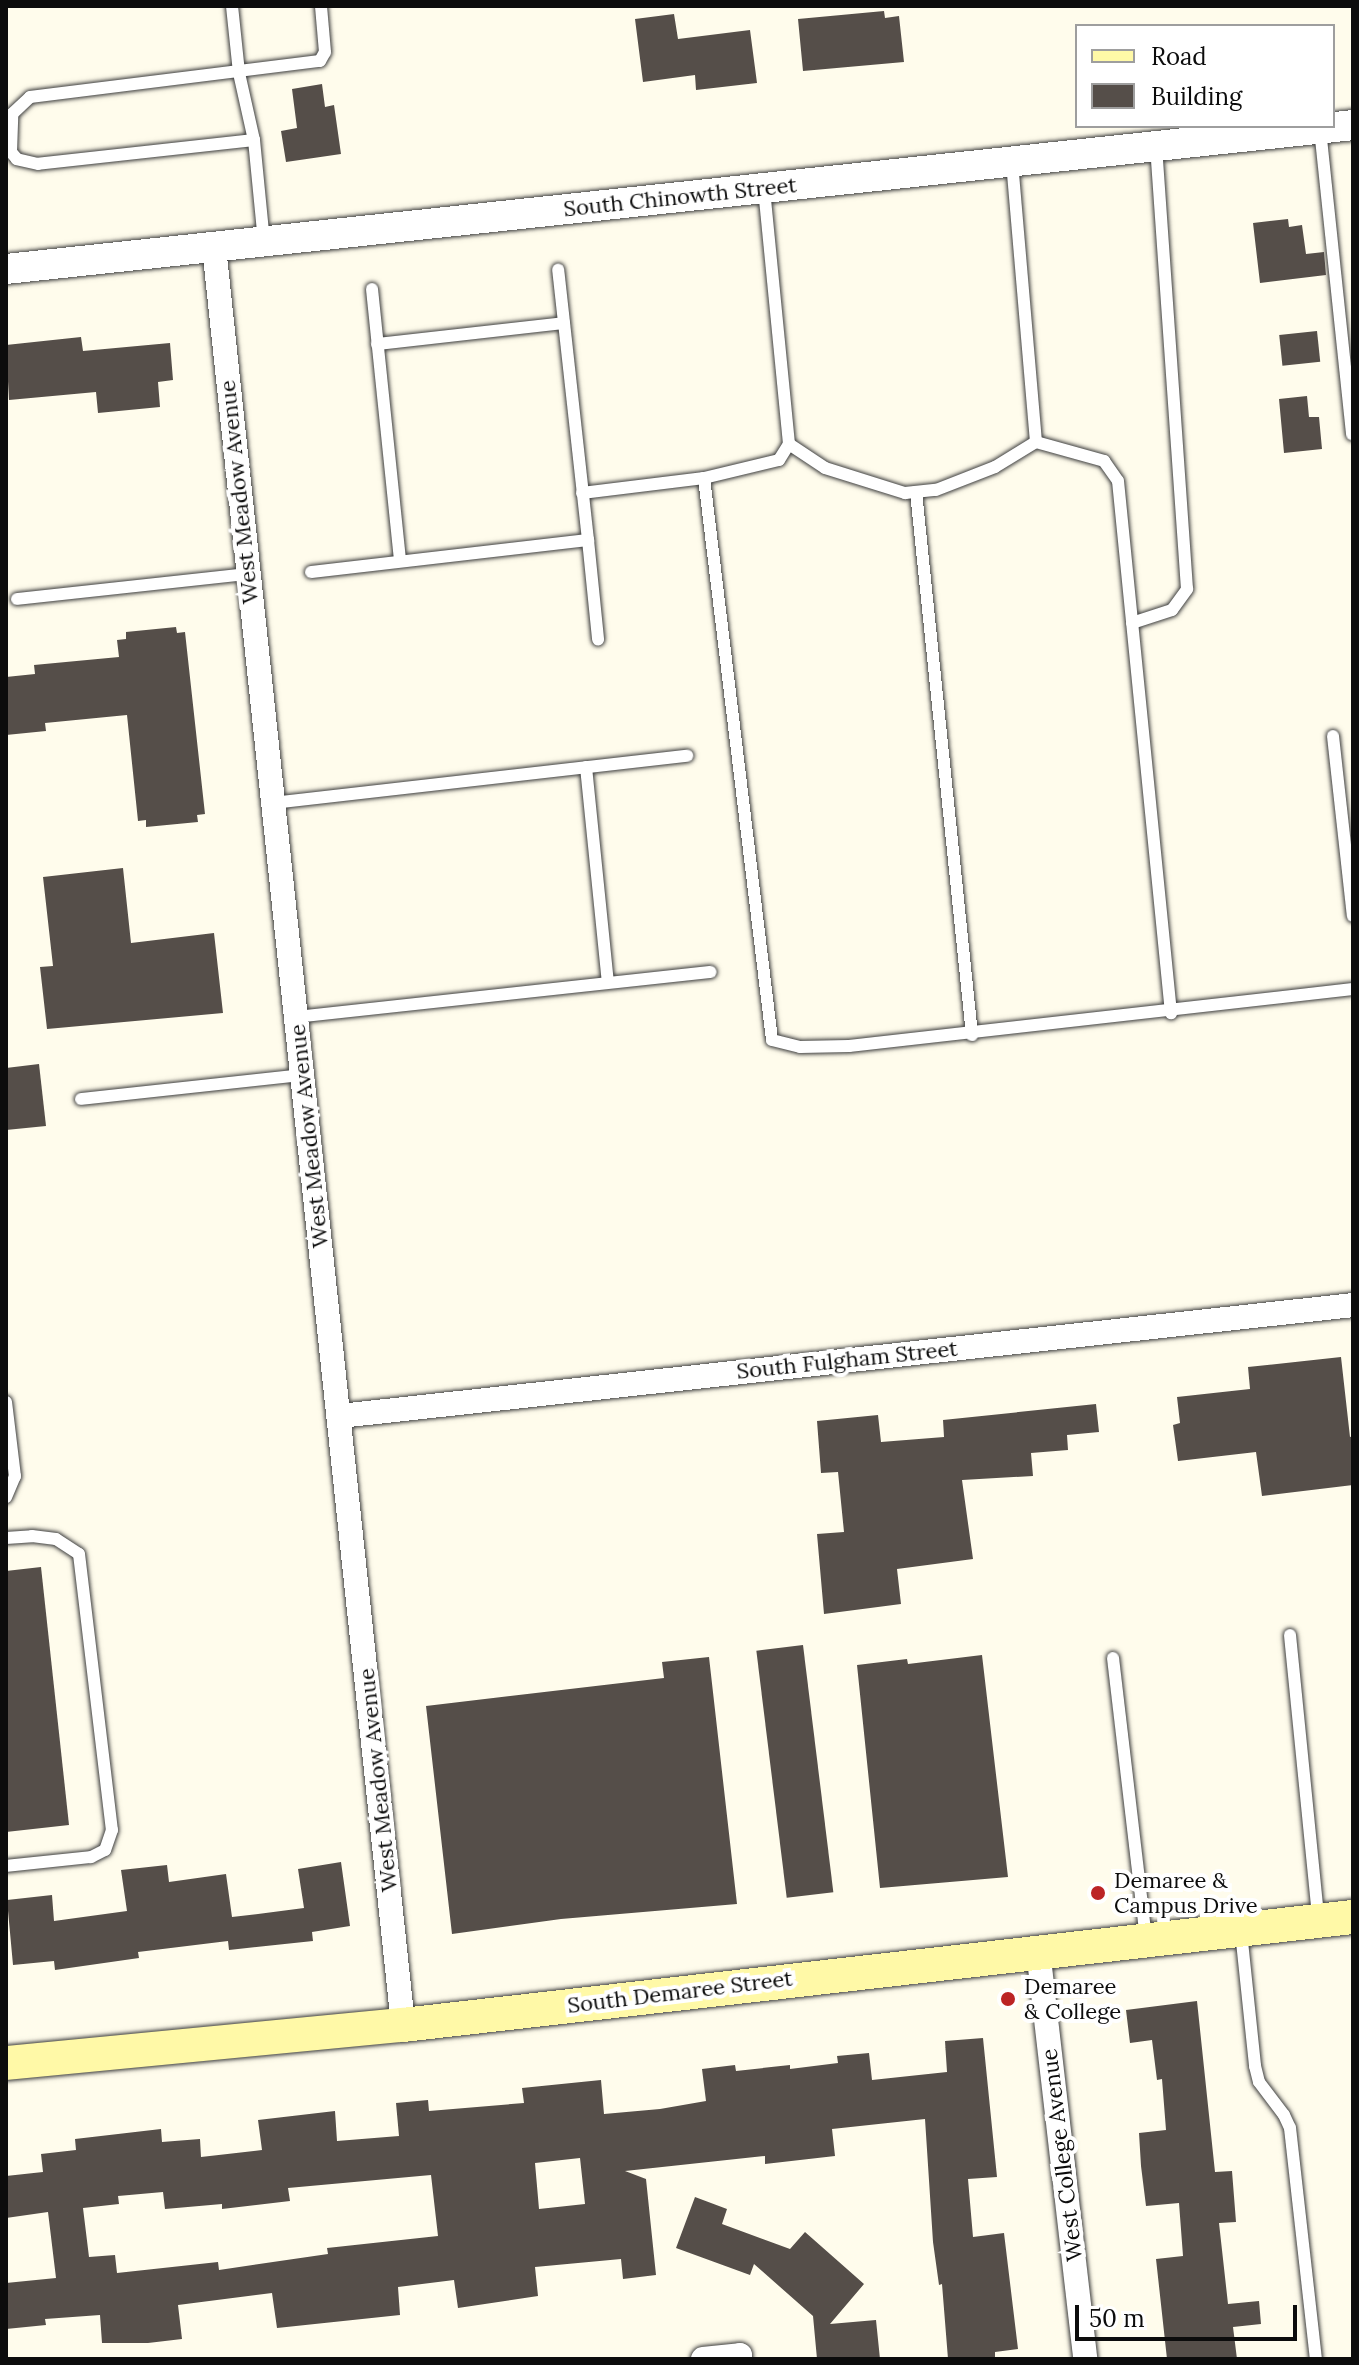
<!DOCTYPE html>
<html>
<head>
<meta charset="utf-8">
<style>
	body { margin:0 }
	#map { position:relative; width:1359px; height:2365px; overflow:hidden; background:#fffcec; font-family:Lora,serif }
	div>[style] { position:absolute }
	.building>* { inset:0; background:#554e49; transform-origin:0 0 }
	.roads { filter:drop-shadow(0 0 2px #3f3f3f) drop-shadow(0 0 2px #3f3f3f) }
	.service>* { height:12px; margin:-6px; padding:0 6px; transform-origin:6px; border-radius:6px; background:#fff }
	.minor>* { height:24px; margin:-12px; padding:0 12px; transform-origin:12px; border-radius:12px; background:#fff }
	.tertiary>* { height:30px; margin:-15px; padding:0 15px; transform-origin:15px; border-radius:15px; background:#fff }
	.secondary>* { height:34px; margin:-17px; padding:0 17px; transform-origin:17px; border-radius:17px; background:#fff9a7 }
	.dots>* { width:22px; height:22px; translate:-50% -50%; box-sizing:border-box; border:4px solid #fff; border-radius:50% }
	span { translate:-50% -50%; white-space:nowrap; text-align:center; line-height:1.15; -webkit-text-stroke:8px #fff; paint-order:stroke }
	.street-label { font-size:22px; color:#0c0c0c }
	.poi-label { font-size:22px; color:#0c0c0c }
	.left { translate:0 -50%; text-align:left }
	.frame { position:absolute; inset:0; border:8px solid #0c0c0c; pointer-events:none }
	.legend { position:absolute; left:1075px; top:24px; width:260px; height:104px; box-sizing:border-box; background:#fff; border:2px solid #9e9e9e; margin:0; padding:10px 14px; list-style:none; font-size:24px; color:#0c0c0c }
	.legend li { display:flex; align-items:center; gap:16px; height:40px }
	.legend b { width:40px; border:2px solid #9e9e9e }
	.scale { position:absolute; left:1075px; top:2305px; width:222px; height:36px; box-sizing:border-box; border:4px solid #0c0c0c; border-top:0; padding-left:10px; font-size:24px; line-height:28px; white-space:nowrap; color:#0c0c0c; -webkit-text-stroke:6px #fff; paint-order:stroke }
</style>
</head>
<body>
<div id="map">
	<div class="building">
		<i style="clip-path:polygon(884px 11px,885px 18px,899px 16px,904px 62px,803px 71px,798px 19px)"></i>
		<i style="clip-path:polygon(674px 14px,678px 39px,750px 30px,757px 83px,696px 90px,695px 75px,643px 82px,635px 19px)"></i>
		<i style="clip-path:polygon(322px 84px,325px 107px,334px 105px,341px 154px,286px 162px,281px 131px,297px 128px,292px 89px)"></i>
		<i style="clip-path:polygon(1288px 219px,1289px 227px,1302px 225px,1306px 254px,1324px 252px,1326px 275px,1260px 283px,1253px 223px)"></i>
		<i style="left:1317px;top:331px;width:31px;height:38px;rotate:84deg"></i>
		<i style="clip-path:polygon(81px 337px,83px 351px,170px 343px,173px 380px,158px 382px,160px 407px,98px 413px,96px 392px,9px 400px,6px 345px)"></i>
		<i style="clip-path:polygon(1307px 396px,1309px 417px,1319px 417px,1322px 449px,1284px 453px,1279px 399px)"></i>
		<i style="clip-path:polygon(176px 627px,177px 633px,185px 632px,205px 814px,197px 815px,198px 822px,146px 827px,146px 820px,138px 821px,127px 715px,45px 723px,46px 731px,6px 735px,6px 677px,35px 674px,34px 665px,119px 657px,117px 640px,126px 639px,126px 632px)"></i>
		<i style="clip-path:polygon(123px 868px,131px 943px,214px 933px,223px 1013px,47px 1029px,40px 967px,53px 966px,43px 877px)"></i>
		<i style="clip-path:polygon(39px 1064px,46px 1126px,6px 1130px,6px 1068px)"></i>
		<i style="clip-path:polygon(1341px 1357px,1350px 1437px,1353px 1436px,1353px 1485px,1262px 1496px,1256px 1452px,1178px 1461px,1173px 1425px,1180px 1423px,1177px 1397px,1250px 1389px,1248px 1367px)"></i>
		<i style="clip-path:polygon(1096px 1404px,1099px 1432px,1067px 1435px,1068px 1450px,1031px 1453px,1033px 1476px,962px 1480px,973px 1559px,897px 1569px,901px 1604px,824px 1614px,817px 1534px,844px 1532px,838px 1472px,821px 1473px,817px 1421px,878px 1415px,881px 1442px,944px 1437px,943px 1420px)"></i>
		<i style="clip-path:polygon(41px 1567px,69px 1825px,6px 1832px,6px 1571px)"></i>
		<i style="left:803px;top:1645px;width:249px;height:47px;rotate:83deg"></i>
		<i style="clip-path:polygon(982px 1655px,1008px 1877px,880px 1888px,857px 1665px,907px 1659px,908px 1664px)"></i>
		<i style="clip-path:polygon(709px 1657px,737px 1904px,561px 1919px,452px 1934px,426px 1706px,664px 1678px,662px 1662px)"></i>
		<i style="clip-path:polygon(341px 1862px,350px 1926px,312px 1932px,313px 1941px,229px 1950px,228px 1941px,138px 1952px,139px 1958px,55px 1970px,54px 1961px,13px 1965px,7px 1900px,52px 1895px,54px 1921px,127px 1911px,121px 1870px,167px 1865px,169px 1882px,226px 1874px,232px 1917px,258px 1914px,304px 1908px,298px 1869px)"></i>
		<i style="clip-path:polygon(1197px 2001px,1215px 2172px,1232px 2171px,1236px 2222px,1219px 2223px,1228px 2304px,1259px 2301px,1261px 2324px,1233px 2327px,1237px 2359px,1167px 2359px,1156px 2259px,1183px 2256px,1179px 2203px,1146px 2206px,1141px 2166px,1139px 2133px,1166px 2130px,1162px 2079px,1157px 2080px,1152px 2040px,1130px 2043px,1126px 2010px)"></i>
		<i style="clip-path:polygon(evenodd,983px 2038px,997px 2177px,968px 2179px,973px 2237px,1004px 2233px,1018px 2349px,995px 2352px,995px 2359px,948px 2359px,942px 2284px,939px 2285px,933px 2242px,925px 2119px,832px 2129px,835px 2156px,765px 2164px,765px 2156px,625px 2171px,646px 2179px,656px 2275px,623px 2279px,621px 2259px,535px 2267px,538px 2296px,458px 2308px,454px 2280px,398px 2287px,400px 2315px,277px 2328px,272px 2293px,178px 2305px,182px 2339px,148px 2343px,102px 2343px,100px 2315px,45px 2319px,46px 2325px,6px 2329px,6px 2283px,56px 2278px,48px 2212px,6px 2218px,6px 2176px,43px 2172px,41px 2154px,76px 2150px,75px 2139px,161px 2129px,162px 2142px,200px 2139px,201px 2157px,262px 2150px,258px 2120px,335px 2111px,337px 2141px,399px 2136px,396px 2103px,428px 2100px,429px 2111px,524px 2103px,522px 2088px,601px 2080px,604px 2114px,660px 2109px,706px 2101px,702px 2069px,735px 2065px,736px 2071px,790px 2065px,790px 2069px,838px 2063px,837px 2056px,869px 2053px,872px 2080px,947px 2072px,945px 2041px,983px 2038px,580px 2158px,585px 2204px,539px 2209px,535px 2163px,580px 2158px,983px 2038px,431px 2175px,438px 2236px,327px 2248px,328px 2254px,219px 2270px,218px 2262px,117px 2273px,115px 2255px,89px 2257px,83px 2208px,119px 2204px,118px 2196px,163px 2192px,165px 2209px,222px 2204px,222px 2209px,290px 2201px,288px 2188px,431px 2175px)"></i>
		<i style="clip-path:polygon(695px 2197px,727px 2209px,722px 2224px,790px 2249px,805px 2232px,864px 2284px,830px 2324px,876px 2320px,880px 2359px,817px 2359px,813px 2316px,754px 2264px,750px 2275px,676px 2248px)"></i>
	</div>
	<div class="roads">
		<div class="service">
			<i style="left:232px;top:6px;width:67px;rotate:84deg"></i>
			<i style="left:239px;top:73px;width:69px;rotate:77.4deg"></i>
			<i style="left:254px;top:140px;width:102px;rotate:84.4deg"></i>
			<i style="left:1320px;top:129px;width:307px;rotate:84deg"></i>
			<i style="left:254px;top:140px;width:217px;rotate:173.7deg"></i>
			<i style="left:38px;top:164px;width:22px;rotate:-167deg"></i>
			<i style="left:17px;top:159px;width:9px;rotate:-131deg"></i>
			<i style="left:11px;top:152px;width:38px;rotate:-88deg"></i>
			<i style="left:12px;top:114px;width:25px;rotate:-43deg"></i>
			<i style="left:30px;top:97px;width:292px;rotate:-7.1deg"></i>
			<i style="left:320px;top:61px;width:10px;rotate:-61deg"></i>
			<i style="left:325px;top:52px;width:46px;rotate:-95deg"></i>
			<i style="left:372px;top:289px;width:271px;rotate:84.1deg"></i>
			<i style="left:377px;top:344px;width:188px;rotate:-6.4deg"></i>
			<i style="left:1036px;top:442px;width:71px;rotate:15.6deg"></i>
			<i style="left:1104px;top:461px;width:24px;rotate:55deg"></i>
			<i style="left:1118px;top:481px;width:535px;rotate:84.31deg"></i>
			<i style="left:789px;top:444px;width:43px;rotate:33.7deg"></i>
			<i style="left:825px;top:468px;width:84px;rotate:17.4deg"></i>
			<i style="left:905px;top:493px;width:31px;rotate:-6deg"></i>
			<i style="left:936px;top:490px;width:63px;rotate:-21.3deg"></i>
			<i style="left:995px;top:467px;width:48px;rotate:-31.4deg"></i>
			<i style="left:1036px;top:442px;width:279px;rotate:-94.9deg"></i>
			<i style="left:704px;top:478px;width:566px;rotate:83.1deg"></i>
			<i style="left:772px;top:1040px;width:29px;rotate:14deg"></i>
			<i style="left:800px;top:1047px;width:49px;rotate:-1.2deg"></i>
			<i style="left:849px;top:1046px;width:507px;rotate:-6.45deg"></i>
			<i style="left:916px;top:492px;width:546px;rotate:84.11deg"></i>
			<i style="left:582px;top:493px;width:123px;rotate:-7deg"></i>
			<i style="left:704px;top:478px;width:77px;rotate:-13.5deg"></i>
			<i style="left:779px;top:460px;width:19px;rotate:-58deg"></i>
			<i style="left:789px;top:444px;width:257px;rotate:-95.6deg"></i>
			<i style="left:588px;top:540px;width:100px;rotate:84.2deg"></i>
			<i style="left:311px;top:572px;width:279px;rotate:-6.6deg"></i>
			<i style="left:588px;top:540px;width:272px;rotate:-96.3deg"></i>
			<i style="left:17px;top:599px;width:231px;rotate:-6.2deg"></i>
			<i style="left:1132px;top:623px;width:42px;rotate:-18deg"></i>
			<i style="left:1172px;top:610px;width:26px;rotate:-54deg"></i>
			<i style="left:1187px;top:589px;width:444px;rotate:-94deg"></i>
			<i style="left:1333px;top:736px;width:181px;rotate:83.7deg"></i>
			<i style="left:586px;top:767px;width:216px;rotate:84.2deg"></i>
			<i style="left:272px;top:803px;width:418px;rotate:-6.5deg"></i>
			<i style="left:296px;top:1017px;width:417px;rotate:-6.2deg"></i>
			<i style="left:81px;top:1099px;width:222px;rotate:-6.2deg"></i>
			<i style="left:6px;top:1402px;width:75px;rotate:83.1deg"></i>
			<i style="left:15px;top:1476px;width:23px;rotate:113deg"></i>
			<i style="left:6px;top:1538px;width:26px;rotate:-4deg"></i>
			<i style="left:32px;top:1536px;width:24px;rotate:7deg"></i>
			<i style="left:56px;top:1539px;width:27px;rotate:33deg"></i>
			<i style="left:79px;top:1554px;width:278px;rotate:83.2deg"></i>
			<i style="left:112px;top:1830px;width:21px;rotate:109deg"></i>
			<i style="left:105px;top:1850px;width:16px;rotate:153deg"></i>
			<i style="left:91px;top:1857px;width:85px;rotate:174deg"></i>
			<i style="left:1290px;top:1635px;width:284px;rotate:84.3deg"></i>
			<i style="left:1113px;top:1658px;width:281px;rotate:83.3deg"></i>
			<i style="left:1241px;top:1932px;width:135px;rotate:84deg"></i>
			<i style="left:1255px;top:2066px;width:16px;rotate:76deg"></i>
			<i style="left:1259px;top:2082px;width:41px;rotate:52.9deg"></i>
			<i style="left:1284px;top:2115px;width:14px;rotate:65deg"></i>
			<i style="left:1290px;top:2128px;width:232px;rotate:83.6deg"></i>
		</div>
		<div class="minor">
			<i style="left:214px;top:247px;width:1788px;rotate:83.93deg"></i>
			<i style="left:340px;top:1416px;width:1019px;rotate:-6.25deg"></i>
			<i style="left:1038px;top:1950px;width:412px;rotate:83.4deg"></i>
			<i style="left:703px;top:2359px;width:37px;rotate:-6deg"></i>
			<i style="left:740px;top:2355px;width:4px;rotate:90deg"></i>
		</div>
		<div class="tertiary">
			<i style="left:6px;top:269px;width:1355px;rotate:-6.1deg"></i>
		</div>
		<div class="secondary">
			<i style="left:6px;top:2063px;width:399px;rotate:-5.5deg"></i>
			<i style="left:403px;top:2025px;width:956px;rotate:-6.49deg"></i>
		</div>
	</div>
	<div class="dots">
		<i style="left:1098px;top:1893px;background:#bc2425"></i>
		<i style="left:1008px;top:1999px;background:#bc2425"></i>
	</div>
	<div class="street-label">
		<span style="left:680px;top:197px;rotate:-6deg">South Chinowth Street</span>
		<span style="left:239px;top:492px;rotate:-96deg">West Meadow Avenue</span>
		<span style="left:309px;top:1136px;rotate:-96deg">West Meadow Avenue</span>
		<span style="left:847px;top:1360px;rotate:-6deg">South Fulgham Street</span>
		<span style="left:378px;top:1780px;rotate:-96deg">West Meadow Avenue</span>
		<span style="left:680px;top:1992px;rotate:-7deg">South Demaree Street</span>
		<span style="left:1062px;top:2155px;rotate:-97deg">West College Avenue</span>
	</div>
	<div class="poi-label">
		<span class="left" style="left:1114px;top:1893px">Demaree &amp;<br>Campus Drive</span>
		<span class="left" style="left:1024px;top:1999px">Demaree<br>&amp; College</span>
	</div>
	<div class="frame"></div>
	<ul class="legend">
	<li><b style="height:10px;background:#fff9a7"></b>Road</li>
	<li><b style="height:22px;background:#554e49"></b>Building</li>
	</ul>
	<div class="scale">50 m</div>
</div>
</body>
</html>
